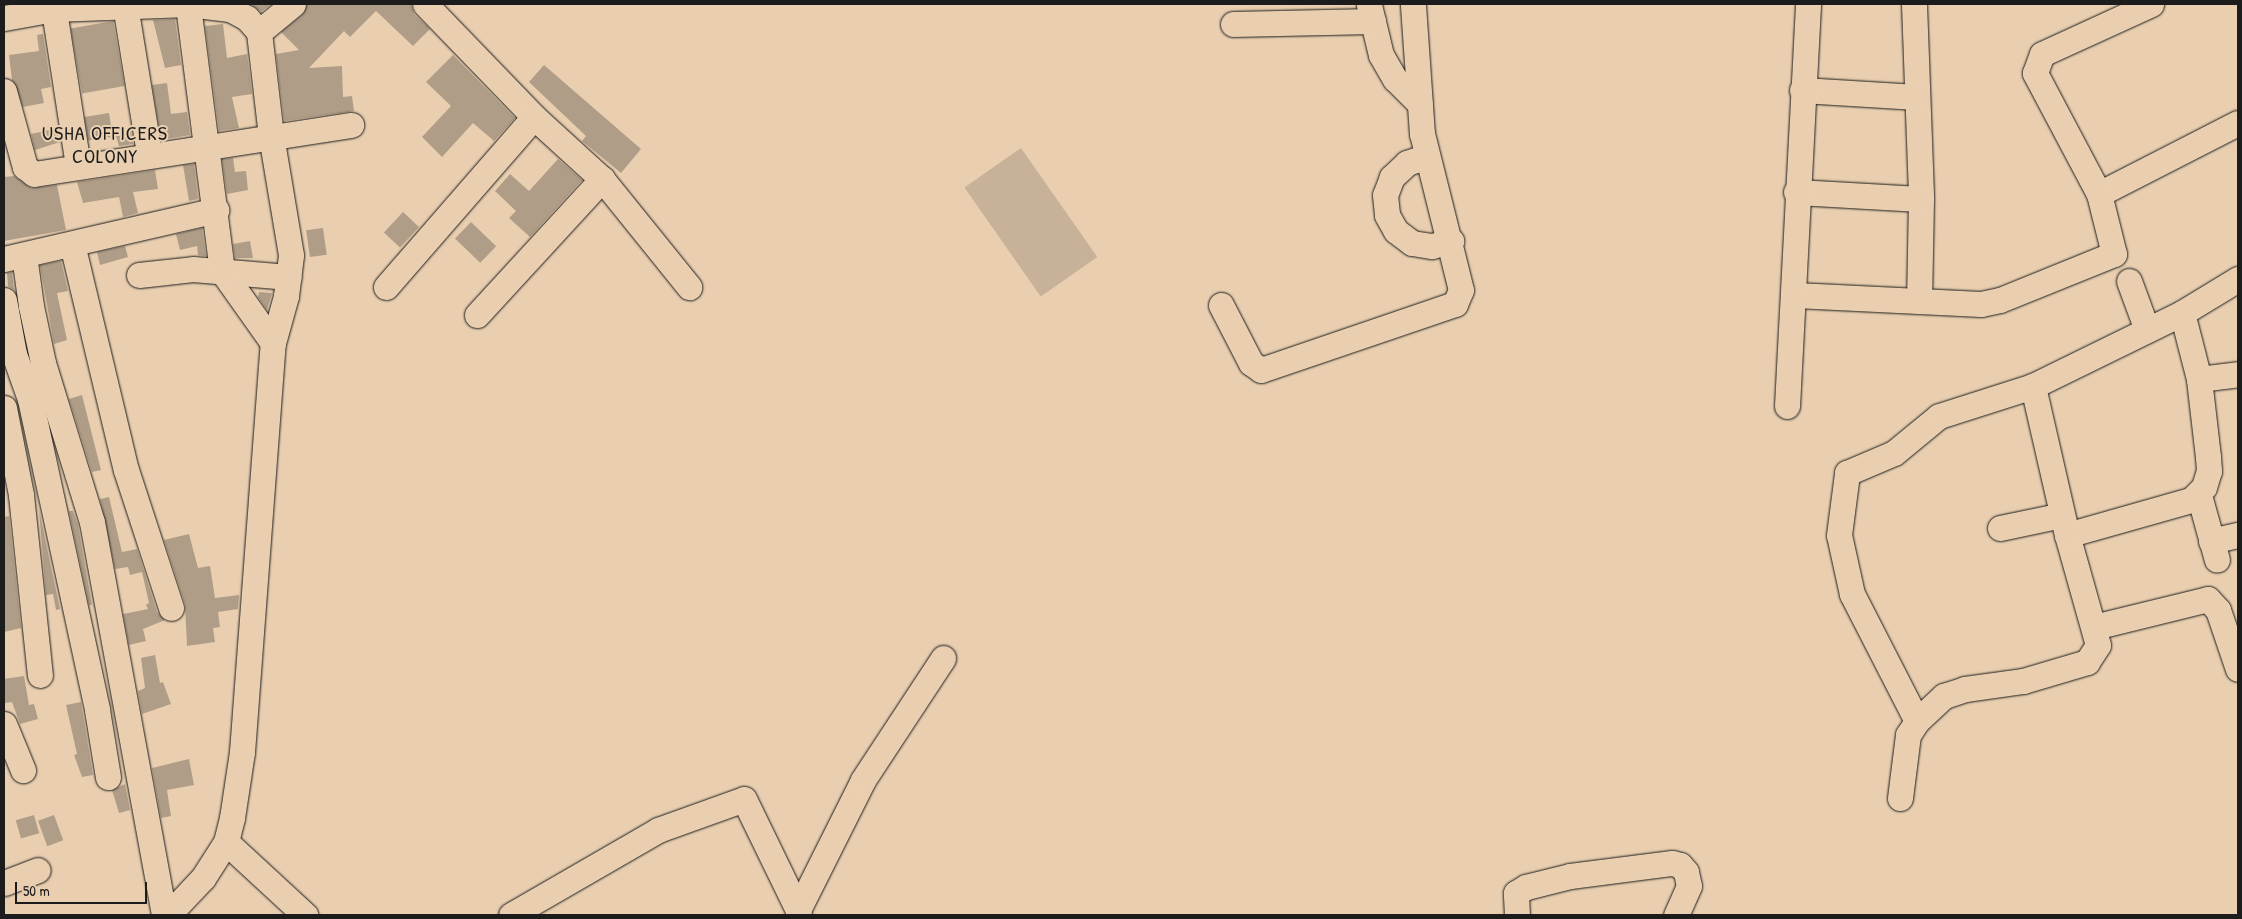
<!DOCTYPE html>
<html>
<head>
<meta charset="utf-8">
<style>
	body { margin:0 }
	#map { position:relative; width:2242px; height:919px; overflow:hidden; background:#e9cfb0; font-family:"Patrick Hand",sans-serif }
	div>[style] { position:absolute }
	.green>* { inset:0; background:#c7b198; transform-origin:0 0 }
	.building>* { inset:0; background:#b09d87; transform-origin:0 0 }
	.roads { filter:drop-shadow(0 0 1px #1c1c1c) drop-shadow(0 0 1px #1c1c1c) }
	.minor>* { height:25px; margin:-12.5px; padding:0 12.5px; transform-origin:12.5px; border-radius:12.5px; background:#e9cfb0 }
	span { translate:-50% -50%; white-space:nowrap; text-align:center; line-height:1.15; -webkit-text-stroke:4px #e9cfb0; paint-order:stroke }
	.neighbourhood-label { font-size:20px; color:#1c1c1c; letter-spacing:1px }
	.frame { position:absolute; inset:0; border:5px solid #1c1c1c; pointer-events:none }
	.scale { position:absolute; left:15px; top:882px; width:132px; height:22px; box-sizing:border-box; border:2px solid #1c1c1c; border-top:0; padding-left:6px; font-size:15px; line-height:18px; white-space:nowrap; color:#1c1c1c; -webkit-text-stroke:4px #e9cfb0; paint-order:stroke }
</style>
</head>
<body>
<div id="map">
	<div class="green">
		<i style="left:1021px;top:148px;width:133px;height:69px;rotate:55deg"></i>
	</div>
	<div class="building">
		<i style="clip-path:polygon(251px 4px,271px 4px,261px 12px)"></i>
		<i style="clip-path:polygon(307px 4px,411px 4px,414px 14px,430px 29px,413px 46px,376px 11px,350px 37px,344px 31px,309px 68px,342px 66px,343px 97px,352px 96px,354px 111px,284px 121px,276px 54px,299px 50px,281px 32px,302px 15px)"></i>
		<i style="clip-path:polygon(175px 19px,181px 65px,165px 68px,153px 20px)"></i>
		<i style="left:113px;top:21px;width:66px;height:43px;rotate:80deg"></i>
		<i style="clip-path:polygon(223px 24px,227px 58px,247px 54px,252px 94px,232px 97px,239px 128px,219px 131px,205px 26px)"></i>
		<i style="clip-path:polygon(43px 34px,51px 87px,41px 89px,44px 103px,23px 107px,12px 80px,9px 55px,39px 51px,37px 35px)"></i>
		<i style="clip-path:polygon(453px 55px,515px 118px,494px 141px,473px 123px,442px 157px,422px 137px,451px 106px,426px 82px)"></i>
		<i style="clip-path:polygon(544px 65px,641px 149px,621px 173px,582px 141px,586px 136px,529px 82px)"></i>
		<i style="clip-path:polygon(167px 83px,171px 114px,187px 112px,190px 135px,161px 140px,152px 85px)"></i>
		<i style="left:109px;top:113px;width:24px;height:25px;rotate:81deg"></i>
		<i style="clip-path:polygon(58px 128px,60px 142px,35px 150px,31px 134px)"></i>
		<i style="clip-path:polygon(131px 132px,133px 144px,119px 146px,116px 136px)"></i>
		<i style="clip-path:polygon(233px 158px,235px 172px,246px 171px,248px 190px,227px 194px,222px 159px)"></i>
		<i style="clip-path:polygon(558px 159px,582px 180px,530px 237px,509px 218px,516px 211px,495px 191px,510px 174px,529px 191px)"></i>
		<i style="clip-path:polygon(194px 164px,198px 199px,189px 201px,183px 165px)"></i>
		<i style="clip-path:polygon(155px 170px,158px 189px,133px 192px,138px 213px,123px 217px,119px 197px,83px 203px,77px 182px)"></i>
		<i style="clip-path:polygon(14px 176px,31px 188px,57px 185px,66px 230px,4px 241px,4px 177px)"></i>
		<i style="left:403px;top:212px;width:22px;height:28px;rotate:43deg"></i>
		<i style="left:471px;top:222px;width:35px;height:23px;rotate:44deg"></i>
		<i style="clip-path:polygon(202px 228px,206px 256px,198px 255px,197px 246px,180px 250px,176px 234px)"></i>
		<i style="left:323px;top:228px;width:27px;height:17px;rotate:82deg"></i>
		<i style="clip-path:polygon(250px 241px,253px 258px,235px 258px,233px 244px)"></i>
		<i style="clip-path:polygon(125px 246px,128px 257px,100px 265px,97px 252px)"></i>
		<i style="clip-path:polygon(61px 261px,68px 291px,57px 293px,67px 340px,54px 344px,40px 265px)"></i>
		<i style="clip-path:polygon(12px 272px,14px 290px,8px 286px,7px 273px)"></i>
		<i style="clip-path:polygon(259px 292px,272px 293px,267px 310px,258px 297px)"></i>
		<i style="clip-path:polygon(82px 395px,101px 470px,92px 472px,69px 399px)"></i>
		<i style="clip-path:polygon(109px 497px,122px 552px,137px 549px,157px 612px,165px 620px,143px 629px,146px 641px,129px 645px,123px 614px,148px 609px,146px 605px,149px 603px,142px 572px,130px 575px,128px 567px,115px 569px,100px 499px)"></i>
		<i style="clip-path:polygon(39px 510px,60px 609px,56px 610px,53px 594px,46px 595px)"></i>
		<i style="clip-path:polygon(69px 511px,73px 511px,78px 525px,92px 605px,89px 605px)"></i>
		<i style="clip-path:polygon(9px 516px,21px 628px,4px 632px,4px 517px)"></i>
		<i style="clip-path:polygon(189px 534px,198px 568px,210px 566px,215px 598px,239px 595px,238px 609px,218px 612px,220px 627px,213px 628px,215px 642px,187px 646px,185px 604px,164px 540px)"></i>
		<i style="clip-path:polygon(155px 655px,160px 683px,163px 682px,171px 704px,142px 714px,138px 691px,145px 688px,141px 658px)"></i>
		<i style="clip-path:polygon(24px 676px,29px 705px,34px 704px,38px 719px,20px 724px,12px 702px,5px 703px,4px 679px)"></i>
		<i style="clip-path:polygon(81px 702px,93px 775px,82px 777px,74px 755px,77px 754px,66px 705px)"></i>
		<i style="clip-path:polygon(189px 759px,194px 785px,167px 790px,171px 816px,161px 818px,152px 768px)"></i>
		<i style="clip-path:polygon(125px 784px,130px 810px,119px 813px,112px 790px)"></i>
		<i style="left:34px;top:815px;width:19px;height:19px;rotate:74deg"></i>
		<i style="left:54px;top:815px;width:27px;height:17px;rotate:70deg"></i>
	</div>
	<div class="roads">
		<div class="minor">
			<i style="left:53px;top:4px;width:163px;rotate:81.2deg"></i>
			<i style="left:425px;top:4px;width:157px;rotate:46deg"></i>
			<i style="left:534px;top:117px;width:92px;rotate:42.4deg"></i>
			<i style="left:602px;top:179px;width:139px;rotate:51.1deg"></i>
			<i style="left:1914px;top:4px;width:195px;rotate:87.9deg"></i>
			<i style="left:1921px;top:199px;width:102px;rotate:91.1deg"></i>
			<i style="left:125px;top:5px;width:151px;rotate:80.8deg"></i>
			<i style="left:1369px;top:5px;width:51px;rotate:76.5deg"></i>
			<i style="left:1381px;top:55px;width:28px;rotate:60deg"></i>
			<i style="left:1395px;top:79px;width:35px;rotate:45deg"></i>
			<i style="left:4px;top:18px;width:51px;rotate:-10.2deg"></i>
			<i style="left:54px;top:9px;width:134px;rotate:-2.1deg"></i>
			<i style="left:188px;top:4px;width:42px;rotate:6.8deg"></i>
			<i style="left:230px;top:9px;width:19px;rotate:28deg"></i>
			<i style="left:247px;top:18px;width:18px;rotate:49deg"></i>
			<i style="left:1233px;top:24px;width:140px;rotate:-1.2deg"></i>
			<i style="left:1802px;top:90px;width:115px;rotate:3.5deg"></i>
			<i style="left:4px;top:91px;width:79px;rotate:74.6deg"></i>
			<i style="left:25px;top:167px;width:11px;rotate:38deg"></i>
			<i style="left:34px;top:174px;width:321px;rotate:-8.8deg"></i>
			<i style="left:1425px;top:157px;width:19px;rotate:162deg"></i>
			<i style="left:1407px;top:163px;width:21px;rotate:137deg"></i>
			<i style="left:1392px;top:177px;width:19px;rotate:111deg"></i>
			<i style="left:1385px;top:195px;width:20px;rotate:84deg"></i>
			<i style="left:1387px;top:215px;width:18px;rotate:61deg"></i>
			<i style="left:1396px;top:231px;width:20px;rotate:37deg"></i>
			<i style="left:1412px;top:243px;width:20px;rotate:9deg"></i>
			<i style="left:1432px;top:246px;width:20px;rotate:-15deg"></i>
			<i style="left:1796px;top:192px;width:125px;rotate:3.2deg"></i>
			<i style="left:2099px;top:194px;width:156px;rotate:-27.1deg"></i>
			<i style="left:72px;top:244px;width:232px;rotate:76.6deg"></i>
			<i style="left:126px;top:470px;width:145px;rotate:71.9deg"></i>
			<i style="left:24px;top:255px;width:51px;rotate:82.2deg"></i>
			<i style="left:31px;top:306px;width:58px;rotate:78.1deg"></i>
			<i style="left:43px;top:363px;width:166px;rotate:72.9deg"></i>
			<i style="left:92px;top:522px;width:400px;rotate:79.6deg"></i>
			<i style="left:4px;top:259px;width:218px;rotate:-13deg"></i>
			<i style="left:139px;top:275px;width:54px;rotate:-6.3deg"></i>
			<i style="left:193px;top:269px;width:96px;rotate:4.8deg"></i>
			<i style="left:2129px;top:281px;width:52px;rotate:69.8deg"></i>
			<i style="left:386px;top:287px;width:225px;rotate:-49deg"></i>
			<i style="left:1795px;top:295px;width:186px;rotate:2.8deg"></i>
			<i style="left:1981px;top:304px;width:19px;rotate:-12deg"></i>
			<i style="left:2000px;top:300px;width:123px;rotate:-22deg"></i>
			<i style="left:2114px;top:254px;width:62px;rotate:-104deg"></i>
			<i style="left:2099px;top:194px;width:137px;rotate:-117.9deg"></i>
			<i style="left:2035px;top:73px;width:20px;rotate:-70deg"></i>
			<i style="left:2042px;top:54px;width:120px;rotate:-24.6deg"></i>
			<i style="left:4px;top:300px;width:55px;rotate:79.5deg"></i>
			<i style="left:14px;top:354px;width:48px;rotate:70.4deg"></i>
			<i style="left:30px;top:399px;width:318px;rotate:77.8deg"></i>
			<i style="left:97px;top:710px;width:68px;rotate:80.7deg"></i>
			<i style="left:1221px;top:305px;width:65px;rotate:62.7deg"></i>
			<i style="left:1251px;top:363px;width:12px;rotate:35deg"></i>
			<i style="left:1261px;top:370px;width:205px;rotate:-18.8deg"></i>
			<i style="left:1455px;top:304px;width:15px;rotate:-67deg"></i>
			<i style="left:1461px;top:290px;width:161px;rotate:-104deg"></i>
			<i style="left:1422px;top:134px;width:130px;rotate:-94deg"></i>
			<i style="left:477px;top:315px;width:185px;rotate:-47.4deg"></i>
			<i style="left:273px;top:343px;width:49px;rotate:-74.5deg"></i>
			<i style="left:286px;top:296px;width:41px;rotate:-83deg"></i>
			<i style="left:291px;top:255px;width:121px;rotate:-99.5deg"></i>
			<i style="left:271px;top:136px;width:105px;rotate:-96.6deg"></i>
			<i style="left:259px;top:32px;width:44px;rotate:-39.5deg"></i>
			<i style="left:2199px;top:379px;width:39px;rotate:-7deg"></i>
			<i style="left:1787px;top:406px;width:403px;rotate:-87deg"></i>
			<i style="left:4px;top:408px;width:89px;rotate:78.9deg"></i>
			<i style="left:21px;top:495px;width:181px;rotate:84deg"></i>
			<i style="left:2199px;top:495px;width:67px;rotate:74.5deg"></i>
			<i style="left:2000px;top:528px;width:63px;rotate:-11.8deg"></i>
			<i style="left:2067px;top:535px;width:129px;rotate:-15.8deg"></i>
			<i style="left:2191px;top:500px;width:18px;rotate:-45deg"></i>
			<i style="left:2204px;top:487px;width:17px;rotate:-73deg"></i>
			<i style="left:2209px;top:471px;width:14px;rotate:-94deg"></i>
			<i style="left:2208px;top:457px;width:79px;rotate:-96.6deg"></i>
			<i style="left:2199px;top:379px;width:68px;rotate:-104.4deg"></i>
			<i style="left:2211px;top:541px;width:28px;rotate:-13deg"></i>
			<i style="left:2094px;top:627px;width:117px;rotate:-13.8deg"></i>
			<i style="left:2208px;top:599px;width:15px;rotate:48deg"></i>
			<i style="left:2218px;top:610px;width:62px;rotate:71.3deg"></i>
			<i style="left:1917px;top:721px;width:143px;rotate:-117.1deg"></i>
			<i style="left:1852px;top:594px;width:60px;rotate:-102.4deg"></i>
			<i style="left:1839px;top:535px;width:63px;rotate:-82.6deg"></i>
			<i style="left:1847px;top:473px;width:51px;rotate:-23.1deg"></i>
			<i style="left:1894px;top:453px;width:58px;rotate:-39.4deg"></i>
			<i style="left:1939px;top:416px;width:99px;rotate:-17.7deg"></i>
			<i style="left:2033px;top:386px;width:166px;rotate:-26.1deg"></i>
			<i style="left:2182px;top:313px;width:66px;rotate:-31.3deg"></i>
			<i style="left:4px;top:724px;width:50px;rotate:67.6deg"></i>
			<i style="left:1900px;top:798px;width:64px;rotate:-82.8deg"></i>
			<i style="left:1908px;top:735px;width:17px;rotate:-57deg"></i>
			<i style="left:1917px;top:721px;width:37px;rotate:-43deg"></i>
			<i style="left:1944px;top:696px;width:22px;rotate:-18deg"></i>
			<i style="left:1965px;top:689px;width:59px;rotate:-7.9deg"></i>
			<i style="left:2023px;top:681px;width:67px;rotate:-16.5deg"></i>
			<i style="left:2087px;top:662px;width:20px;rotate:-57deg"></i>
			<i style="left:2098px;top:645px;width:114px;rotate:-105.7deg"></i>
			<i style="left:2067px;top:535px;width:153px;rotate:-102.9deg"></i>
			<i style="left:226px;top:842px;width:108px;rotate:42.7deg"></i>
			<i style="left:4px;top:883px;width:36px;rotate:-21deg"></i>
			<i style="left:168px;top:915px;width:51px;rotate:-46.6deg"></i>
			<i style="left:203px;top:878px;width:43px;rotate:-57.4deg"></i>
			<i style="left:226px;top:842px;width:25px;rotate:-76deg"></i>
			<i style="left:232px;top:818px;width:67px;rotate:-81.4deg"></i>
			<i style="left:242px;top:752px;width:410px;rotate:-85.7deg"></i>
			<i style="left:273px;top:343px;width:88px;rotate:-125.3deg"></i>
			<i style="left:222px;top:271px;width:269px;rotate:-97.3deg"></i>
			<i style="left:511px;top:915px;width:170px;rotate:-30deg"></i>
			<i style="left:658px;top:830px;width:91px;rotate:-19.8deg"></i>
			<i style="left:744px;top:799px;width:123px;rotate:64.1deg"></i>
			<i style="left:799px;top:915px;width:5px;rotate:-101deg"></i>
			<i style="left:798px;top:910px;width:145px;rotate:-63.4deg"></i>
			<i style="left:863px;top:780px;width:146px;rotate:-56.7deg"></i>
			<i style="left:1517px;top:915px;width:22px;rotate:-93deg"></i>
			<i style="left:1516px;top:893px;width:12px;rotate:-31deg"></i>
			<i style="left:1526px;top:887px;width:45px;rotate:-14deg"></i>
			<i style="left:1570px;top:876px;width:103px;rotate:-7.3deg"></i>
			<i style="left:1672px;top:863px;width:8px;rotate:14deg"></i>
			<i style="left:1680px;top:865px;width:9px;rotate:49deg"></i>
			<i style="left:1686px;top:872px;width:14px;rotate:78deg"></i>
			<i style="left:1689px;top:886px;width:32px;rotate:114deg"></i>
		</div>
	</div>
	<div class="neighbourhood-label">
		<span style="left:105px;top:144px">USHA OFFICERS<br>COLONY</span>
	</div>
	<div class="frame"></div>
	<div class="scale">50 m</div>
</div>
</body>
</html>
